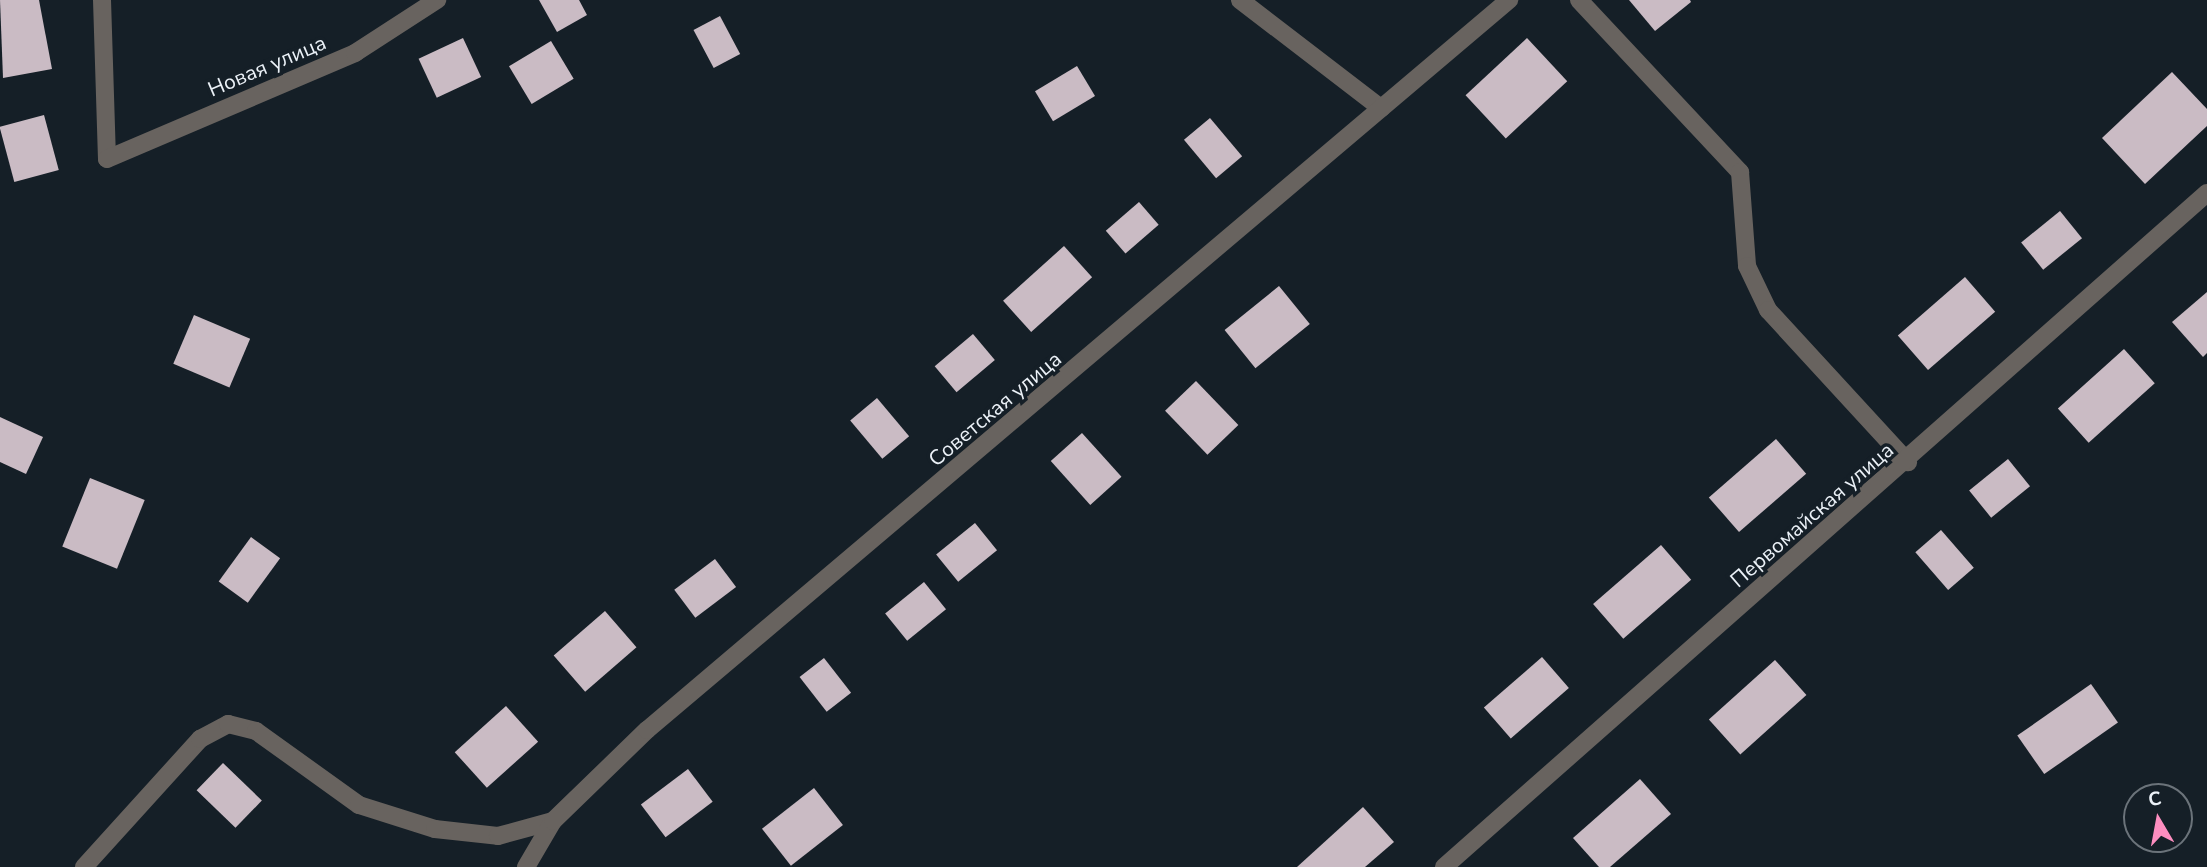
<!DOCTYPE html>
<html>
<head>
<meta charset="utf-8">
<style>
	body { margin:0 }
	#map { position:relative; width:2207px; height:867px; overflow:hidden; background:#151f27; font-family:"Nunito Sans",sans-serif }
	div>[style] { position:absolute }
	.building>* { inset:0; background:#cabbc4; transform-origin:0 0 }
	.minor>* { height:18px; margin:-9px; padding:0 9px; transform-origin:9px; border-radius:9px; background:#68635f }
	span { translate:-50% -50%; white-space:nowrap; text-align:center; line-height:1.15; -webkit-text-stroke:7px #151f27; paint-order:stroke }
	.street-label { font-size:21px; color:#ebf1f7 }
	.north { position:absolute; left:2123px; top:783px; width:70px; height:70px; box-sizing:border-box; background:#151f27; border:2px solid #6b737a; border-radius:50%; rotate:350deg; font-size:19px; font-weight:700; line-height:28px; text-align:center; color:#ebf1f7 }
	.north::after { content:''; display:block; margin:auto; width:24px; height:32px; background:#fd8ec0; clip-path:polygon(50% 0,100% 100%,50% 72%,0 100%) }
</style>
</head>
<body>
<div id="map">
	<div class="building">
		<i style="clip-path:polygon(0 0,39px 0,52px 69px,3px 78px)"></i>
		<i style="clip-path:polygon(539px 0,579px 0,587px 15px,557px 32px)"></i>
		<i style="clip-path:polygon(1629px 0,1690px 0,1691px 2px,1655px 31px)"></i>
		<i style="left:720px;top:16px;width:43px;height:30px;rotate:62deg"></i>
		<i style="left:463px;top:38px;width:43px;height:49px;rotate:65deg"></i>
		<i style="left:1527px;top:38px;width:59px;height:84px;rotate:47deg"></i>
		<i style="left:551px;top:41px;width:44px;height:49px;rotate:59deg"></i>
		<i style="left:1077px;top:66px;width:35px;height:49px;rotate:59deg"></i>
		<i style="clip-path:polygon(2172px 72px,2207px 109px,2207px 126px,2145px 184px,2102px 138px)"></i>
		<i style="left:44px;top:115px;width:57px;height:46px;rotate:75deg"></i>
		<i style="left:1210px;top:118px;width:50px;height:34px;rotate:50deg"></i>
		<i style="left:1139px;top:202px;width:30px;height:44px;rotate:49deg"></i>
		<i style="left:2060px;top:211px;width:35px;height:50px;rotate:51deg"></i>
		<i style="left:1064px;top:246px;width:42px;height:82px;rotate:48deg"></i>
		<i style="left:1965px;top:277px;width:46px;height:89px;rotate:49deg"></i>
		<i style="left:1279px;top:286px;width:49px;height:70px;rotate:51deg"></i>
		<i style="clip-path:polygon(2207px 292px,2207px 353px,2203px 357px,2172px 322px)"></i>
		<i style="left:194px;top:315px;width:61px;height:53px;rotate:23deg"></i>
		<i style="left:973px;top:334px;width:34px;height:50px;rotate:50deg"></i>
		<i style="left:2124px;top:349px;width:46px;height:89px;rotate:48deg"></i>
		<i style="left:1196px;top:381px;width:61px;height:43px;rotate:46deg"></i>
		<i style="left:877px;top:398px;width:50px;height:35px;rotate:50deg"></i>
		<i style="clip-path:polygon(0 417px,43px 437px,26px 474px,0 462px)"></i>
		<i style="left:1082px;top:433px;width:59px;height:42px;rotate:48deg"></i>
		<i style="left:1776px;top:439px;width:46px;height:89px;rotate:49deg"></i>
		<i style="left:2008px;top:459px;width:35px;height:50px;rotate:51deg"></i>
		<i style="left:90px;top:478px;width:59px;height:74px;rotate:22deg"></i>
		<i style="left:975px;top:523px;width:35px;height:50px;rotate:51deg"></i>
		<i style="left:1941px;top:530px;width:50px;height:34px;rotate:49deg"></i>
		<i style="left:251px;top:537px;width:36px;height:55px;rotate:36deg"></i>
		<i style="left:1661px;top:545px;width:46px;height:90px;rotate:49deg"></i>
		<i style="left:715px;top:559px;width:35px;height:51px;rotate:53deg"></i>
		<i style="left:924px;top:582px;width:35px;height:50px;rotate:51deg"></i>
		<i style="left:605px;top:611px;width:48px;height:68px;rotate:49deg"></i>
		<i style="left:1542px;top:657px;width:41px;height:77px;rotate:49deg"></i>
		<i style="left:824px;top:658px;width:44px;height:31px;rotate:52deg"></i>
		<i style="left:1775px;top:660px;width:47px;height:89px;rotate:48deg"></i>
		<i style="left:2091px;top:684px;width:47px;height:90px;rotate:55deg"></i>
		<i style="left:506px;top:706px;width:48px;height:69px;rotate:48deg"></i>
		<i style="left:223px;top:763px;width:54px;height:38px;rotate:44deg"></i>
		<i style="left:688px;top:769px;width:41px;height:59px;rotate:53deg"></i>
		<i style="clip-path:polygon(1640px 779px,1671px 814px,1610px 867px,1599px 867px,1573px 838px)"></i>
		<i style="left:814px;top:788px;width:47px;height:66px;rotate:52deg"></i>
		<i style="clip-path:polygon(1363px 807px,1394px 842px,1365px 867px,1297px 867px)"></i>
	</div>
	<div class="minor">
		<i style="left:102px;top:0;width:159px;rotate:88.2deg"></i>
		<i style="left:107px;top:159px;width:270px;rotate:-23.1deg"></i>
		<i style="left:355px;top:53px;width:98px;rotate:-32.9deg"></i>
		<i style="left:1240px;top:0;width:178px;rotate:37.5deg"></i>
		<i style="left:1579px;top:0;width:236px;rotate:46.9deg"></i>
		<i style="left:1740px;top:172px;width:94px;rotate:85.7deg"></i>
		<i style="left:1747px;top:266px;width:49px;rotate:64.5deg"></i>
		<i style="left:1768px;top:310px;width:207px;rotate:47.4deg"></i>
		<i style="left:84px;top:867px;width:173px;rotate:-47.8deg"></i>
		<i style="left:200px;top:739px;width:32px;rotate:-28deg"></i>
		<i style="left:228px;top:724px;width:29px;rotate:14deg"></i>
		<i style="left:256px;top:731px;width:127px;rotate:35.7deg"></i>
		<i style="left:359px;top:805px;width:80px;rotate:17.5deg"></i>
		<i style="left:435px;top:829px;width:63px;rotate:6.3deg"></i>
		<i style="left:498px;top:836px;width:57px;rotate:-15.3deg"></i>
		<i style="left:526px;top:867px;width:53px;rotate:-59.6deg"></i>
		<i style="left:553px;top:821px;width:131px;rotate:-44.1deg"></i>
		<i style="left:647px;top:730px;width:1130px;rotate:-40.26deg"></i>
		<i style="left:1444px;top:867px;width:1018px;rotate:-41.46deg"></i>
	</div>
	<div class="street-label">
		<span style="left:267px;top:66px;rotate:-23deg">Новая улица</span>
		<span style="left:995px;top:409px;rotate:-40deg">Советская улица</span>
		<span style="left:1812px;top:515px;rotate:-41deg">Первомайская улица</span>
	</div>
	<div class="north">С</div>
</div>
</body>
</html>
